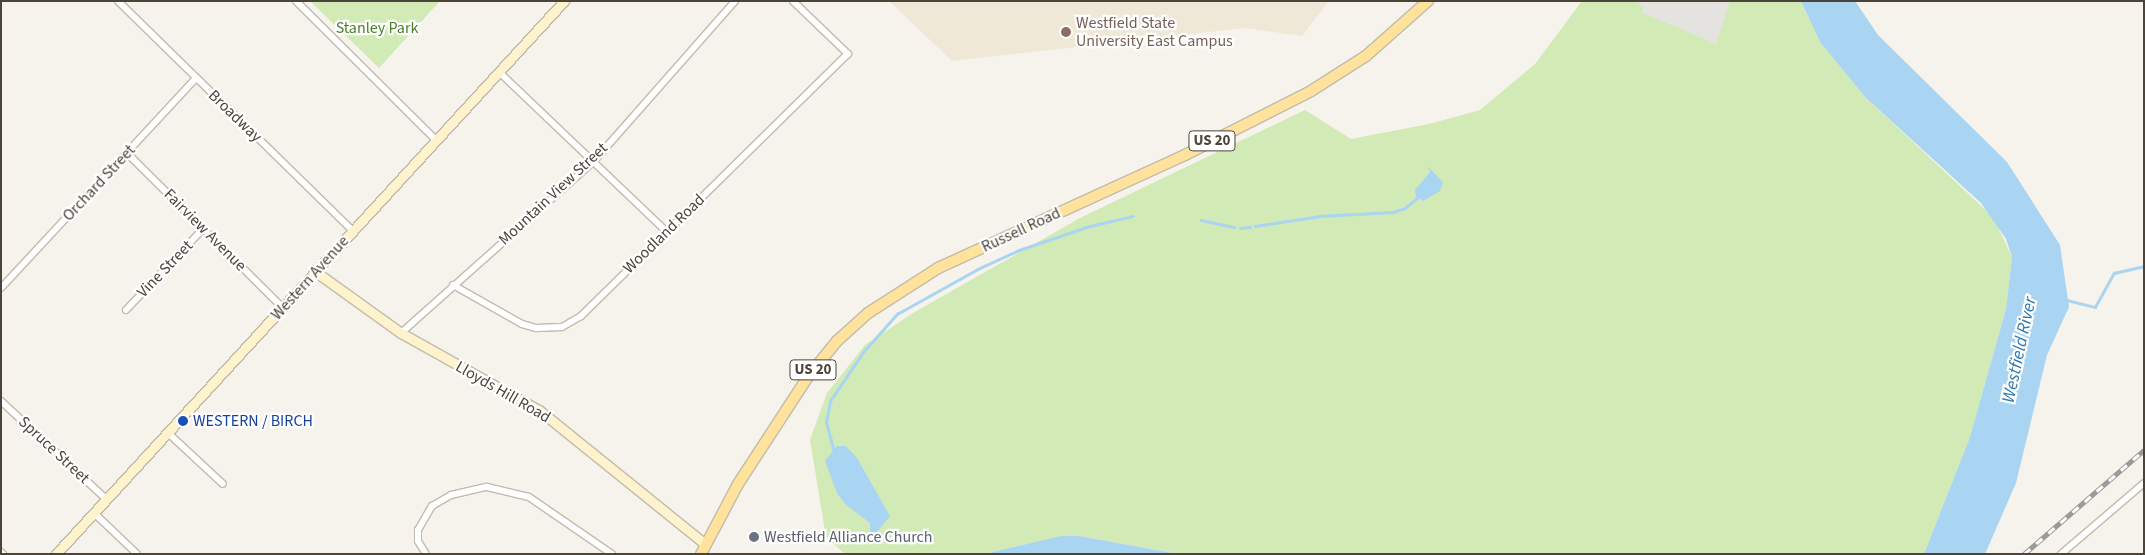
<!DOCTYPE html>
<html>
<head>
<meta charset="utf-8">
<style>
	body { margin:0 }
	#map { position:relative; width:2145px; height:555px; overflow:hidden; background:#f6f3ec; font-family:"Source Sans 3",sans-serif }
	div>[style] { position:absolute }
	.education>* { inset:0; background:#efe8d6 }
	.green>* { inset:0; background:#d2eab5 }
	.parking>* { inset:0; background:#e5e3e0 }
	.water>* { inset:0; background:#a9d4f2 }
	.stream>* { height:2.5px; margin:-1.25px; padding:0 1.25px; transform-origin:1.25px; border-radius:1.25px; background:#a9d4f2 }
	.roads { filter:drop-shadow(1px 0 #c2bbae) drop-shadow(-1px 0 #c2bbae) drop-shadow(0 1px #c2bbae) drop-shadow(0 -1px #c2bbae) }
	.street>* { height:6px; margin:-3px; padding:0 3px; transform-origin:3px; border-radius:3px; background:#fff }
	.secondary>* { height:9px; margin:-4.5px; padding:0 4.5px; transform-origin:4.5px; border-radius:4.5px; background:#fff3cd }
	.primary>* { height:10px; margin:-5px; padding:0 5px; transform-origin:5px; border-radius:5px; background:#ffe39c }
	.rail>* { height:4.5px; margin-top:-2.25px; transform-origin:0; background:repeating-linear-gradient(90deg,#fff 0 8px,#9a9a9a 0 16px); box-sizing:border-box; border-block:1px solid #9a9a9a }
	.dots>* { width:14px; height:14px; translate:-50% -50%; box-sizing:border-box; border:2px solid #fff; border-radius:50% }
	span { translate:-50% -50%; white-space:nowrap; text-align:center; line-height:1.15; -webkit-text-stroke:4.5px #fff; paint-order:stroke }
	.shield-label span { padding:1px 4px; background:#fff; border:1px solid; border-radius:4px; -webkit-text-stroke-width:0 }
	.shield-label { font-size:15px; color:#4b4439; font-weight:700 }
	.education-label { font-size:16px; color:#785e54 }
	.left { translate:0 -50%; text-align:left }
	.park-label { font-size:16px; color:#4a7f2a }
	.street-label { font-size:16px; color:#4b4439 }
	.transit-label { font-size:16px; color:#164399 }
	.worship-label { font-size:16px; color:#5b616d }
	.water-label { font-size:18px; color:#2e7ab2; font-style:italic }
	.frame { position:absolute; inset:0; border:2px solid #4b4439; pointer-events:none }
</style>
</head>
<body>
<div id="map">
	<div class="education">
		<div style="clip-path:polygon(889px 1px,1329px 1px,1302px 36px,1245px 28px,952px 61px)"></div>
	</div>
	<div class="green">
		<div style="clip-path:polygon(310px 1px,440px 1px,379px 68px)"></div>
		<div style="clip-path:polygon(1582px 1px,1801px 1px,1820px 42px,1865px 97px,1993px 217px,2012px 257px,2006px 309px,1970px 437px,1924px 554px,1178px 554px,1079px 536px,1061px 536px,984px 554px,845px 554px,826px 537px,810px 440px,827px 393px,865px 345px,913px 313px,1080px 218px,1305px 110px,1351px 139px,1429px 124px,1480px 110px,1535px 64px)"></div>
	</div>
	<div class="parking">
		<div style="clip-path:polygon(1634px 1px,1730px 1px,1716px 44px,1641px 12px,1644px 7px)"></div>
	</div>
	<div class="water">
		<div style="clip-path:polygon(1801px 1px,1855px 1px,1878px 35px,2007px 162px,2060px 245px,2069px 307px,2047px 355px,2016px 483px,1985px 554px,1924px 554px,1970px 437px,2006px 309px,2012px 257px,2006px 239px,1981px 203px,1865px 97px,1820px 42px)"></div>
		<div style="clip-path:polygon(1427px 166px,1443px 182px,1440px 191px,1423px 201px,1416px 196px,1415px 190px,1430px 172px)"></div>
		<div style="clip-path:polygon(837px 446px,846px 446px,857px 458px,890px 516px,877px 532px,870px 534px,870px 523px,846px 505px,837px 493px,825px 461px)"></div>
		<div style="clip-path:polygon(1061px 536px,1079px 536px,1178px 554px,984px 554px)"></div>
	</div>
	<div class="stream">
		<div style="left:1201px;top:220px;width:34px;rotate:12deg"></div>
		<div style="left:1255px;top:226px;width:66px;rotate:-8.7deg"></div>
		<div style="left:1320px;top:216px;width:73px;rotate:-3.1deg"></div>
		<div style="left:1393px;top:212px;width:13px;rotate:-18deg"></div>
		<div style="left:1405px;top:208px;width:16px;rotate:-40deg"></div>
		<div style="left:1240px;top:228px;width:10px;rotate:-6deg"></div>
		<div style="left:2067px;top:300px;width:29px;rotate:14deg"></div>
		<div style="left:2095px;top:307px;width:39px;rotate:-61deg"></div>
		<div style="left:2114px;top:273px;width:31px;rotate:-13deg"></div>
		<div style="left:834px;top:452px;width:31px;rotate:-105deg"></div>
		<div style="left:826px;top:422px;width:21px;rotate:-79deg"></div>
		<div style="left:830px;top:401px;width:60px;rotate:-55.8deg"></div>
		<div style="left:864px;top:351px;width:50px;rotate:-48.3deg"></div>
		<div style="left:897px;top:314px;width:93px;rotate:-29.1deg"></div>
		<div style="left:978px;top:269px;width:45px;rotate:-24.9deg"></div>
		<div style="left:1019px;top:250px;width:75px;rotate:-18.7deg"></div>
		<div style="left:1090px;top:226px;width:44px;rotate:-13.1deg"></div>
	</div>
	<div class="roads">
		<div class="street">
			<div style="left:118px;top:1px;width:329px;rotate:44.4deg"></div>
			<div style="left:296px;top:1px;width:197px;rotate:44.8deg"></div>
			<div style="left:499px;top:72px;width:231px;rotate:43.6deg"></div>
			<div style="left:127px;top:153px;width:220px;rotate:44.8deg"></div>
			<div style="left:453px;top:285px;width:79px;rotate:29.5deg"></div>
			<div style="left:522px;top:324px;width:15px;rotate:16deg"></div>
			<div style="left:536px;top:328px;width:26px;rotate:-2deg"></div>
			<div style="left:562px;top:327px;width:22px;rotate:-30deg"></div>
			<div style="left:581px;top:316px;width:374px;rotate:-44.5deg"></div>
			<div style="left:848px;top:54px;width:76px;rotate:-136.1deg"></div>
			<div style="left:1px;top:288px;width:287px;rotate:-47.1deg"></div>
			<div style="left:126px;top:310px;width:112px;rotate:-46.5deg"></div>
			<div style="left:401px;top:333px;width:259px;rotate:-41.7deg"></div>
			<div style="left:594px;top:161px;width:213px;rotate:-48.6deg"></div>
			<div style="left:1px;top:401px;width:144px;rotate:43deg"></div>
			<div style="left:167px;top:432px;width:76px;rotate:42.9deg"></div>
			<div style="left:94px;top:513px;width:59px;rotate:43.6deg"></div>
			<div style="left:1px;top:552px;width:3px;rotate:45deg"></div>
			<div style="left:426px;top:554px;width:15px;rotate:-122deg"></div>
			<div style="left:418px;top:541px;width:11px;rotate:-90deg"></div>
			<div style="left:418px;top:530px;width:28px;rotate:-60deg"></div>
			<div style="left:432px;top:506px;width:22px;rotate:-30deg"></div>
			<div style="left:451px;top:495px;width:37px;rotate:-13deg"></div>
			<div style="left:487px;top:487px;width:43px;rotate:13.4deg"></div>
			<div style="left:529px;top:497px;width:101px;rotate:34.5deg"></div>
			<div style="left:2061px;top:554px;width:109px;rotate:-40.5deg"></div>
		</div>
		<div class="secondary">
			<div style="left:316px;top:272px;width:105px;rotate:35.7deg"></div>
			<div style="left:401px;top:333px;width:158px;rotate:29.2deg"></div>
			<div style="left:539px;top:410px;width:213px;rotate:38.9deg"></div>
			<div style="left:56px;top:554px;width:751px;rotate:-47.43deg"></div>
		</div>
		<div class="primary">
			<div style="left:701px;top:554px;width:79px;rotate:-62.1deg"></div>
			<div style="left:738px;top:484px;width:126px;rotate:-56.9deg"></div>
			<div style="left:807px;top:378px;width:48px;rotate:-51deg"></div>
			<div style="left:837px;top:341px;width:42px;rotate:-42.1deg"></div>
			<div style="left:868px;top:313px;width:83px;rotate:-32.7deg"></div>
			<div style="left:938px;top:268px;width:272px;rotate:-24.6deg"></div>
			<div style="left:1185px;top:155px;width:141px;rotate:-26.9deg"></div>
			<div style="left:1311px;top:91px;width:65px;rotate:-32.5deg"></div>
			<div style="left:1366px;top:56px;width:83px;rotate:-41.6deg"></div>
		</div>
	</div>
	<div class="rail">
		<div style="left:2024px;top:554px;width:159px;rotate:-40.9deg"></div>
	</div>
	<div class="dots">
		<div style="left:1066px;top:32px;background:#8d6e63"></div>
		<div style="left:183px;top:421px;background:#1a4fb4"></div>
		<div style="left:754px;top:537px;background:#6b7280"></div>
	</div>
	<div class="shield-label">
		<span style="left:1212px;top:141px">US 20</span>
		<span style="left:813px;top:370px">US 20</span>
	</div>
	<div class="education-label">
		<span class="left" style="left:1076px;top:32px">Westfield State<br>University East Campus</span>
	</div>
	<div class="park-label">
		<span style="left:377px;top:28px">Stanley Park</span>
	</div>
	<div class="street-label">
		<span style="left:235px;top:116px;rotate:44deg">Broadway</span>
		<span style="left:99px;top:183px;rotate:-47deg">Orchard Street</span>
		<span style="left:553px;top:194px;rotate:-43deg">Mountain View Street</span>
		<span style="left:205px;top:230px;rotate:45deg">Fairview Avenue</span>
		<span style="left:1021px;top:230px;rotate:-25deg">Russell Road</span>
		<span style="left:664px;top:234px;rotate:-44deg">Woodland Road</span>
		<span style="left:165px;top:269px;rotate:-46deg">Vine Street</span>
		<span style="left:310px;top:278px;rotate:-48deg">Western Avenue</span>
		<span style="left:503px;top:392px;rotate:30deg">Lloyds Hill Road</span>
		<span style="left:54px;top:450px;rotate:43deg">Spruce Street</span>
	</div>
	<div class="transit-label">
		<span class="left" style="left:193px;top:421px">WESTERN / BIRCH</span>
	</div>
	<div class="worship-label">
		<span class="left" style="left:764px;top:537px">Westfield Alliance Church</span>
	</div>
	<div class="water-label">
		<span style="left:2020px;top:350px;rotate:-78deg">Westfield River</span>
	</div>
	<div class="frame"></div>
</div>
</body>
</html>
